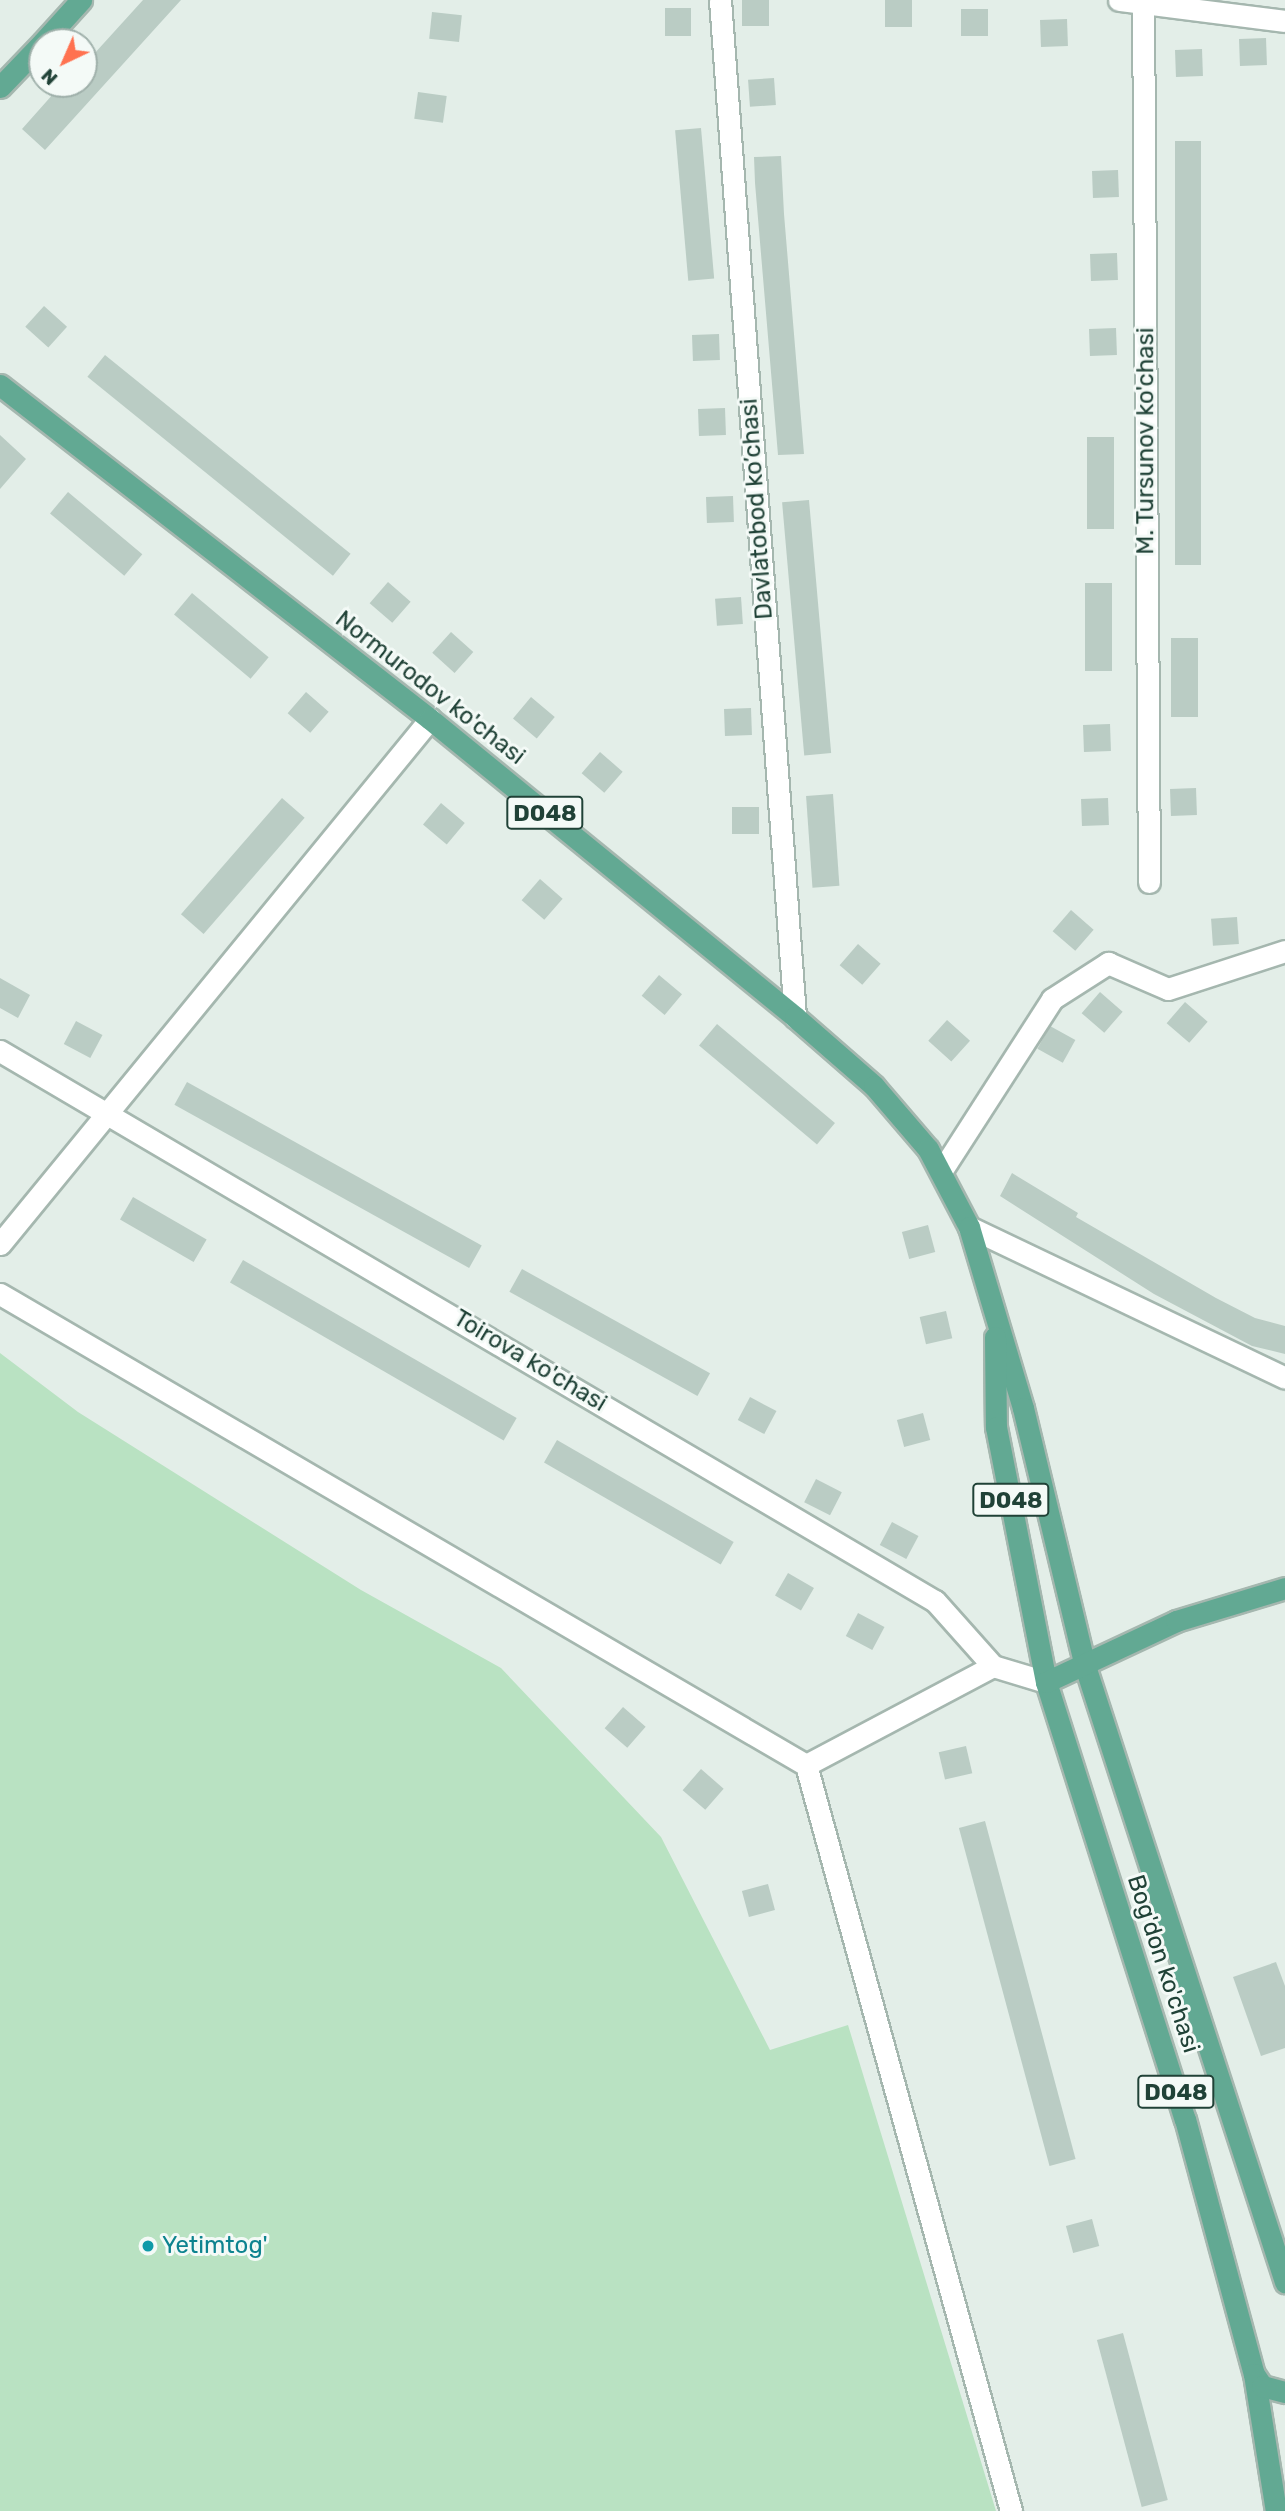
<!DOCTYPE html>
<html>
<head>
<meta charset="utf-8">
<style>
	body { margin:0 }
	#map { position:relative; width:1285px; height:2511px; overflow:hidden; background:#e3eee8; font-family:Rubik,sans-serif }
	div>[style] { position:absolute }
	.green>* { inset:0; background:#b9e2c2 }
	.building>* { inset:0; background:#baccc4; transform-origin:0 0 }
	.roads { filter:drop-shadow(2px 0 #a5b7af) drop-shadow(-2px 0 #a5b7af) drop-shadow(0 2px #a5b7af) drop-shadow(0 -2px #a5b7af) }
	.minor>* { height:21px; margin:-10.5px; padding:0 10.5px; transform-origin:10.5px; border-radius:10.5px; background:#fff }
	.major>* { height:21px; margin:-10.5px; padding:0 10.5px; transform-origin:10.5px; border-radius:10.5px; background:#62a993 }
	.dots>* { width:19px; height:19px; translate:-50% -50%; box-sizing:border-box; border:4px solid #f4faf7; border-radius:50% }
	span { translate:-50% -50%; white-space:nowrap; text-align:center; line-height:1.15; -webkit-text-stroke:6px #f4faf7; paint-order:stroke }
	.shield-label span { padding:2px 5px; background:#f4faf7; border:2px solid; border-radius:5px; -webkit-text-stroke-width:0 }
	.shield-label { font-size:23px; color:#204237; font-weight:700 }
	.street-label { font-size:24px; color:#204237 }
	.culture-label { font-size:24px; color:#0d838f }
	.left { translate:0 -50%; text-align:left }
	.north { position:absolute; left:28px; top:28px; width:70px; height:70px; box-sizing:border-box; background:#f4faf7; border:2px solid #9fb0aa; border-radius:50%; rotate:224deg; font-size:19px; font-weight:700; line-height:28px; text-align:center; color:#204237 }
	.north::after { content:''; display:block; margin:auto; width:24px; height:32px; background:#ff7250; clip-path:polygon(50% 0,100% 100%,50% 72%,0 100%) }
</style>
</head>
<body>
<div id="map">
	<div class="green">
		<div style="clip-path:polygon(0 1353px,78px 1412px,361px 1590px,501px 1668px,661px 1837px,770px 2050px,848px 2025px,996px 2511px,0 2511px)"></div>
	</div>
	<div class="building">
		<div style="clip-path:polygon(143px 0,181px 0,45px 150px,22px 129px,62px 84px,84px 84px,84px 65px)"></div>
		<div style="left:742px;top:0;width:27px;height:26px"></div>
		<div style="left:885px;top:0;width:27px;height:27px"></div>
		<div style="left:665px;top:8px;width:26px;height:28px"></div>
		<div style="left:961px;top:9px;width:27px;height:27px"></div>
		<div style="left:432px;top:12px;width:30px;height:27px;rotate:6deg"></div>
		<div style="left:1067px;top:19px;width:27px;height:27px;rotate:88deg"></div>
		<div style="left:1266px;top:38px;width:27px;height:27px;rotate:88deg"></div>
		<div style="left:1202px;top:49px;width:27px;height:27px;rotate:88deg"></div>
		<div style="left:774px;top:78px;width:27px;height:26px;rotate:86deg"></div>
		<div style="left:418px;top:92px;width:29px;height:27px;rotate:8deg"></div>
		<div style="left:701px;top:128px;width:151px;height:26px;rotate:85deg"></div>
		<div style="left:1201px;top:141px;width:424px;height:26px;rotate:90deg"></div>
		<div style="clip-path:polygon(781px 156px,784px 214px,804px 454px,778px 455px,755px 183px,754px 157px)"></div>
		<div style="left:1118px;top:170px;width:27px;height:26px;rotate:88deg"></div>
		<div style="left:1117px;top:253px;width:27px;height:27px;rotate:88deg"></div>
		<div style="left:44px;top:306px;width:31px;height:28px;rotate:42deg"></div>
		<div style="left:1116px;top:328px;width:27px;height:27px;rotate:88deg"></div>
		<div style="left:719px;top:334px;width:26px;height:27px;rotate:88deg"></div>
		<div style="left:105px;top:355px;width:316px;height:28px;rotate:39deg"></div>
		<div style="left:725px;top:408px;width:27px;height:27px;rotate:88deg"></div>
		<div style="clip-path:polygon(0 435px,26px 459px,0 489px)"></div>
		<div style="left:1114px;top:437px;width:92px;height:27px;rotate:90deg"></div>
		<div style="left:68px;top:492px;width:97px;height:28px;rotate:40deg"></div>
		<div style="left:733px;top:496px;width:26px;height:27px;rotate:88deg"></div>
		<div style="left:809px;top:500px;width:254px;height:27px;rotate:85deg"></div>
		<div style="left:388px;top:582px;width:30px;height:28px;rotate:41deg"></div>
		<div style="left:1112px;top:583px;width:88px;height:27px;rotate:90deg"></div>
		<div style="left:192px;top:593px;width:100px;height:28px;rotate:40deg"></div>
		<div style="left:741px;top:597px;width:27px;height:26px;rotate:86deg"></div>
		<div style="left:451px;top:632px;width:30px;height:28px;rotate:42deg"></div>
		<div style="left:1198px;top:638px;width:79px;height:27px;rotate:90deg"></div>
		<div style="left:306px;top:692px;width:30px;height:28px;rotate:41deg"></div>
		<div style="left:531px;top:697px;width:31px;height:28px;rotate:40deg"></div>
		<div style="left:751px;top:708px;width:27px;height:27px;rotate:88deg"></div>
		<div style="left:1110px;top:724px;width:27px;height:27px;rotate:88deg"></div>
		<div style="left:600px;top:752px;width:30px;height:28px;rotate:41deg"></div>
		<div style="left:1196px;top:788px;width:27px;height:26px;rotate:88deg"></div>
		<div style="left:833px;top:794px;width:92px;height:27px;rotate:86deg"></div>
		<div style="left:282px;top:798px;width:30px;height:154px;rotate:41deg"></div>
		<div style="left:1108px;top:798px;width:27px;height:27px;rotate:88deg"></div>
		<div style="left:441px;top:803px;width:31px;height:28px;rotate:40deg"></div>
		<div style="left:732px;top:807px;width:27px;height:27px"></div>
		<div style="left:540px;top:879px;width:30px;height:28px;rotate:41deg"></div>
		<div style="left:1071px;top:910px;width:30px;height:28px;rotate:41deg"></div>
		<div style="left:1237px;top:917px;width:27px;height:26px;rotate:86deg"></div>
		<div style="left:858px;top:944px;width:30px;height:28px;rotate:41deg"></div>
		<div style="left:659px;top:975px;width:30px;height:27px;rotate:40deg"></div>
		<div style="clip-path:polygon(0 978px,30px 995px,18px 1018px,0 1008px)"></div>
		<div style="left:1100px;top:992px;width:30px;height:28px;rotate:41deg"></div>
		<div style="left:1185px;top:1002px;width:30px;height:28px;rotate:41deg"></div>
		<div style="left:947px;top:1020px;width:31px;height:28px;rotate:42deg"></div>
		<div style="left:76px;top:1021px;width:30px;height:26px;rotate:28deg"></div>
		<div style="left:717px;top:1024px;width:154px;height:28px;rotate:40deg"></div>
		<div style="left:1050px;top:1026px;width:29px;height:26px;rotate:29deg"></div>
		<div style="left:187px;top:1082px;width:337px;height:26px;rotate:29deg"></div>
		<div style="clip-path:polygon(1012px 1173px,1078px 1213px,1076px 1217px,1216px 1298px,1255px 1318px,1285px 1326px,1285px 1354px,1252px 1346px,1154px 1294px,1000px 1196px)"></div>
		<div style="left:133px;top:1197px;width:85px;height:26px;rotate:30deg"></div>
		<div style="left:928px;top:1225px;width:28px;height:27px;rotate:75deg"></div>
		<div style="left:243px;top:1260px;width:316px;height:26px;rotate:30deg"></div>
		<div style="left:522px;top:1269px;width:215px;height:26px;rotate:29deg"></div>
		<div style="left:946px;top:1311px;width:28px;height:27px;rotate:77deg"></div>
		<div style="left:750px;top:1397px;width:30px;height:26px;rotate:28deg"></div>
		<div style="left:923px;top:1413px;width:28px;height:27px;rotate:75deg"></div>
		<div style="left:557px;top:1440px;width:204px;height:26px;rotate:30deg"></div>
		<div style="left:816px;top:1479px;width:29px;height:26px;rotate:27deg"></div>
		<div style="left:892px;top:1522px;width:30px;height:26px;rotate:28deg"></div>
		<div style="left:788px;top:1573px;width:30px;height:26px;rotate:30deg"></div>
		<div style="left:858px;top:1613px;width:30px;height:26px;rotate:28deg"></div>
		<div style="left:623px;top:1707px;width:30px;height:28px;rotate:41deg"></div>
		<div style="left:966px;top:1746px;width:28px;height:28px;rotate:77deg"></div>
		<div style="left:701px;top:1769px;width:30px;height:28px;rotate:41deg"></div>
		<div style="left:985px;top:1821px;width:350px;height:27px;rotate:75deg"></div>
		<div style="left:768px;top:1884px;width:27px;height:27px;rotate:75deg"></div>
		<div style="clip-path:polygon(1276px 1962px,1285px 1986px,1285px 2048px,1261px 2056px,1233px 1977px)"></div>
		<div style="left:1092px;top:2219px;width:28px;height:27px;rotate:75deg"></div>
		<div style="left:1123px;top:2333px;width:173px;height:27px;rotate:75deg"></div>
	</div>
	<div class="roads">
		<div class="minor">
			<div style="left:720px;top:0;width:1020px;rotate:85.78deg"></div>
			<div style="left:1119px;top:0;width:167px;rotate:7.2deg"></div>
			<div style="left:1143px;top:0;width:882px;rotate:89.61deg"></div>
			<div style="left:0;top:1051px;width:1085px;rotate:30.47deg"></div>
			<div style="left:935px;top:1601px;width:87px;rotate:48.3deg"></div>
			<div style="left:993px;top:1666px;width:55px;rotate:16.8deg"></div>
			<div style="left:942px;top:1170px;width:203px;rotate:-57.2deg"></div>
			<div style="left:1052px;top:999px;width:67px;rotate:-32.7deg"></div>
			<div style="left:1108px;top:963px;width:65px;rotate:23.4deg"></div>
			<div style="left:1168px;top:989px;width:123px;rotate:-18deg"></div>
			<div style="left:969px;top:1227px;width:350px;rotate:25.5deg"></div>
			<div style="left:0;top:1244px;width:679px;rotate:-50.68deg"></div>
			<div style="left:0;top:1294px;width:934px;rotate:30.3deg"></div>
			<div style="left:993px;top:1666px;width:212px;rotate:152.1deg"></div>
			<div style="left:806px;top:1765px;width:774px;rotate:74.63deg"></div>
		</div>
		<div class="major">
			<div style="left:43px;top:42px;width:57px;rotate:-47.9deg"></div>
			<div style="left:0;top:87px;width:61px;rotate:-46.3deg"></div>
			<div style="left:0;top:385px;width:544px;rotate:37.84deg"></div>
			<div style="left:430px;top:719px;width:471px;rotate:39.2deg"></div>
			<div style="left:795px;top:1017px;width:105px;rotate:41.1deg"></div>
			<div style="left:874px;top:1086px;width:83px;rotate:49.4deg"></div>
			<div style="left:928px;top:1149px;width:88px;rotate:62.3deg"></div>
			<div style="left:969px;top:1227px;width:189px;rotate:73.4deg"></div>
			<div style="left:1023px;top:1408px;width:265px;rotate:76.5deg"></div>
			<div style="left:1085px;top:1666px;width:648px;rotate:72.01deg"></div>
			<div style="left:995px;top:1337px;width:90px;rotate:89.4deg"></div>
			<div style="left:996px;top:1427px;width:260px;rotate:78.9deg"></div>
			<div style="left:1046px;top:1682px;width:459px;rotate:72.4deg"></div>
			<div style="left:1185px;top:2119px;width:264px;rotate:74.9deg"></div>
			<div style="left:1254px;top:2374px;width:139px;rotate:80.9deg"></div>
			<div style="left:1046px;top:1682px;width:144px;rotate:-25.1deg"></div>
			<div style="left:1176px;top:1621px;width:114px;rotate:-16.8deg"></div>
			<div style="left:1254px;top:2374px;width:14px;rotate:56deg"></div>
			<div style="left:1262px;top:2386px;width:24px;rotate:15deg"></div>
		</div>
	</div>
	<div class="dots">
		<div style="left:148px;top:2246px;background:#0f9aa8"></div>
	</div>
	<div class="shield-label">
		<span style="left:545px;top:813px">D048</span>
		<span style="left:1011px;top:1500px">D048</span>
		<span style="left:1176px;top:2092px">D048</span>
	</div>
	<div class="street-label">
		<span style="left:1146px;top:441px;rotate:-90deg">M. Tursunov ko'chasi</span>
		<span style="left:757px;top:509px;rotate:-94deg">Davlatobod ko’chasi</span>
		<span style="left:430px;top:688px;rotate:38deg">Normurodov ko'chasi</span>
		<span style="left:530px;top:1361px;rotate:31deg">Toirova ko'chasi</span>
		<span style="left:1163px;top:1964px;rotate:72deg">Bog'don ko'chasi</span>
	</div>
	<div class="culture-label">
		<span class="left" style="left:162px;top:2246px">Yetimtog'</span>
	</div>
	<div class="north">N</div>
</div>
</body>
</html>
